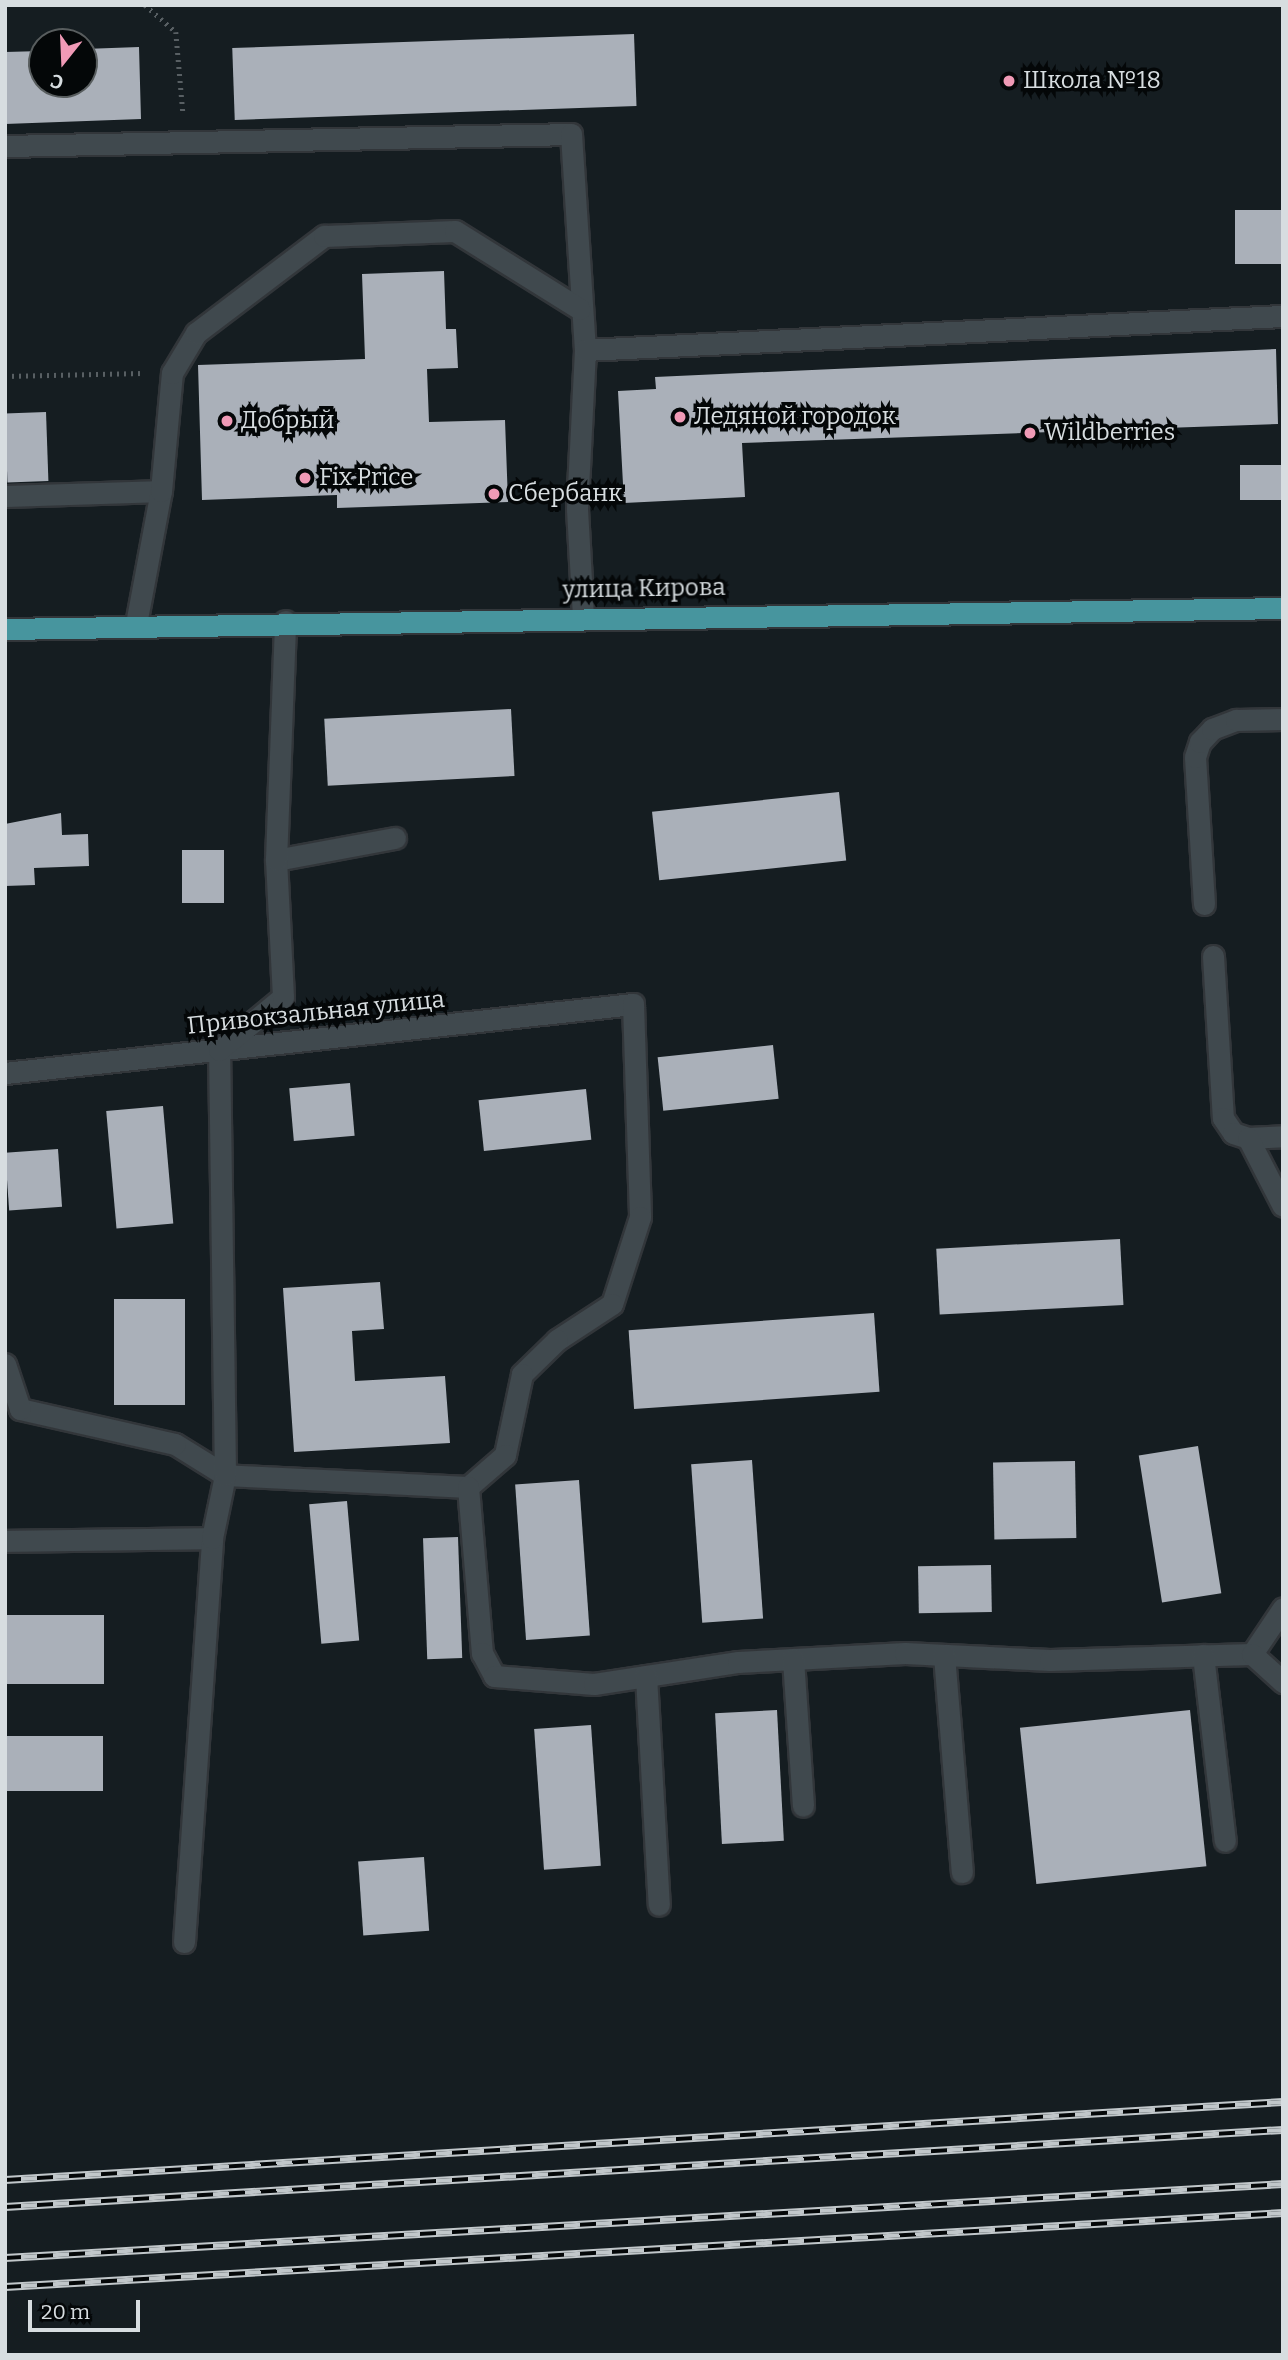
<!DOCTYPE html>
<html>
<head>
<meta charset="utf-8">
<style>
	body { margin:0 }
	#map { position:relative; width:1288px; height:2360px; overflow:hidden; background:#151d21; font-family:Bitter,serif }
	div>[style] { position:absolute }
	.building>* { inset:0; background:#aab0b9; transform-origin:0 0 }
	.path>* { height:4.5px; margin-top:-2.25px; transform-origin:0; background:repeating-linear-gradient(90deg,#585f63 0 2px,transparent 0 7px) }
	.roads { filter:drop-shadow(2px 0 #32363a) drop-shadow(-2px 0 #32363a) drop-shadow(0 2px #32363a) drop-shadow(0 -2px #32363a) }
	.minor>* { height:21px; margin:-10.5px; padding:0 10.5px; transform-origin:10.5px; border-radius:10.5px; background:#40494e }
	.major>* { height:21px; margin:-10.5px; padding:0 10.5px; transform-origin:10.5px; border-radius:10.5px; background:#47959e }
	.rail>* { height:8px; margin-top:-4px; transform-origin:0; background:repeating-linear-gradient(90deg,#040708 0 16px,#c1c7ca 0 32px); box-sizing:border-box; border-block:2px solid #c1c7ca }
	.dots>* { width:19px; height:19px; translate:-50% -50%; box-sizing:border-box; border:4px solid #040708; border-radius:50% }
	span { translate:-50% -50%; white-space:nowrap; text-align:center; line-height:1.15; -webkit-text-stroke:7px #040708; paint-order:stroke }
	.poi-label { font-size:24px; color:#d7dde0 }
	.left { translate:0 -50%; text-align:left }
	.street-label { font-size:24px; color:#d7dde0 }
	.frame { position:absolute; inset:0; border:7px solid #d7dde0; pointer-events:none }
	.north { position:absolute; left:28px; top:28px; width:70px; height:70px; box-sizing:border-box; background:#040708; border:2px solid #585d5e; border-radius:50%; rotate:198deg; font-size:19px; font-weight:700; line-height:28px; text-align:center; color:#d7dde0 }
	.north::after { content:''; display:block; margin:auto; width:24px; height:32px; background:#f09ab6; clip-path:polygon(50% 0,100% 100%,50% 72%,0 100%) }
	.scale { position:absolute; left:28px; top:2300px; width:112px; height:32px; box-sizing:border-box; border:4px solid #d7dde0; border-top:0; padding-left:9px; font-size:21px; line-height:24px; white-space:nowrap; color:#d7dde0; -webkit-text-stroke:5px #040708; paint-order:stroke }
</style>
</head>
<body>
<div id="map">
	<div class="building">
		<div style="left:634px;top:34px;width:72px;height:402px;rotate:88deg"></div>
		<div style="clip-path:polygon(139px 47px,141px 119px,5px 124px,5px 52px,42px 51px,42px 84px,84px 84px,84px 49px)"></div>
		<div style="left:1283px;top:210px;width:54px;height:48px;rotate:90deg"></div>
		<div style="clip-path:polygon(444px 271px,446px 329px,456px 329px,458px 368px,427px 369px,429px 422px,505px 420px,508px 502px,337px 508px,337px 495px,202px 500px,198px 365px,365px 359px,362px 274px)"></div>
		<div style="clip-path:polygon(1276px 349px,1278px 424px,742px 443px,745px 497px,624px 503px,618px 391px,656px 389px,655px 377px)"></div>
		<div style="left:46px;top:412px;width:69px;height:41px;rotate:88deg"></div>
		<div style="left:1283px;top:465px;width:35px;height:43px;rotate:90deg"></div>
		<div style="left:511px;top:709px;width:67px;height:187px;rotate:87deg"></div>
		<div style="left:839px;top:792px;width:69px;height:188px;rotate:84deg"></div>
		<div style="clip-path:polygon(61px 813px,62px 835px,88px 834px,89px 866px,34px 868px,35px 885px,5px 886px,5px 824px)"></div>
		<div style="left:182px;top:850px;width:42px;height:53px"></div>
		<div style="left:773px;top:1045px;width:54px;height:116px;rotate:84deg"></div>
		<div style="left:350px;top:1083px;width:53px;height:61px;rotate:85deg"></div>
		<div style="left:586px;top:1089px;width:51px;height:108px;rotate:84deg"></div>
		<div style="left:163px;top:1106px;width:118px;height:57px;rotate:85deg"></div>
		<div style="left:58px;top:1149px;width:58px;height:53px;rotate:86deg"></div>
		<div style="left:1120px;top:1239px;width:66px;height:184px;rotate:87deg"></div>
		<div style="clip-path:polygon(380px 1282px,384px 1329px,352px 1331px,355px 1381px,445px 1376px,450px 1443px,294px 1452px,283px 1288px)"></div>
		<div style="left:114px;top:1299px;width:71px;height:106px"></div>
		<div style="left:874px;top:1313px;width:79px;height:246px;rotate:86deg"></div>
		<div style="left:1198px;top:1446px;width:149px;height:60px;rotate:81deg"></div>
		<div style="left:752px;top:1460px;width:159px;height:61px;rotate:86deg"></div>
		<div style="left:1075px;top:1461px;width:77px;height:82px;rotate:89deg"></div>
		<div style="left:579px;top:1480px;width:156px;height:64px;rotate:86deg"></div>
		<div style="left:347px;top:1501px;width:140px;height:38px;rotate:85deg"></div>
		<div style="left:458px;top:1537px;width:121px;height:35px;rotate:88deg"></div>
		<div style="left:991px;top:1565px;width:47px;height:73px;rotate:89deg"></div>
		<div style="left:5px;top:1615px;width:99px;height:69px"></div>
		<div style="left:777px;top:1710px;width:131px;height:62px;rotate:87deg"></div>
		<div style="left:1190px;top:1710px;width:157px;height:171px;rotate:84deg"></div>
		<div style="left:591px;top:1725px;width:141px;height:57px;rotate:86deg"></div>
		<div style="left:103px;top:1736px;width:55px;height:98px;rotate:90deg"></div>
		<div style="left:424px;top:1857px;width:74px;height:66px;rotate:86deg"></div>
	</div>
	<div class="path">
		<div style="left:145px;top:5px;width:41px;rotate:41.1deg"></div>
		<div style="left:176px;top:32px;width:80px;rotate:85deg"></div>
		<div style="left:5px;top:376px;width:138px;rotate:-1.2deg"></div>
	</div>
	<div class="roads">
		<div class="minor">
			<div style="left:5px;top:146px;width:566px;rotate:-1.21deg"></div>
			<div style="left:571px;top:134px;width:216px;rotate:86.3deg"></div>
			<div style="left:585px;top:350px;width:159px;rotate:92.9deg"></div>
			<div style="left:577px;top:509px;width:107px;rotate:86.8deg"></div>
			<div style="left:585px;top:350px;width:699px;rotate:-2.79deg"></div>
			<div style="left:5px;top:496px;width:156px;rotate:-1.8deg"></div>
			<div style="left:136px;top:624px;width:135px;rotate:-79.4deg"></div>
			<div style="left:161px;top:491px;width:119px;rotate:-84.7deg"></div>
			<div style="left:172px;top:373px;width:47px;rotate:-59deg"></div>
			<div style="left:196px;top:333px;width:161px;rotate:-37.2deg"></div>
			<div style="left:324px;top:236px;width:131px;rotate:-2.2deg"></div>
			<div style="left:455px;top:231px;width:147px;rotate:32deg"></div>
			<div style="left:276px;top:860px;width:121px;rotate:-10.5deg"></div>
			<div style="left:1204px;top:904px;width:147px;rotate:-93.5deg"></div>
			<div style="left:1195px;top:757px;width:16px;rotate:-72deg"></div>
			<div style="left:1200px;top:742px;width:18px;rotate:-47deg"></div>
			<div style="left:1212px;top:729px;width:26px;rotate:-21deg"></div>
			<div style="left:1236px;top:720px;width:47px;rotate:-1.2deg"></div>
			<div style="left:1213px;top:956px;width:162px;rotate:86.5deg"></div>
			<div style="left:1223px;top:1118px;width:18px;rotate:56deg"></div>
			<div style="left:1233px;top:1133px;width:16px;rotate:18deg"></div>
			<div style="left:1248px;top:1138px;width:35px;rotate:-3deg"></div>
			<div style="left:5px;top:1073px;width:632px;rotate:-6.27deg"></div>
			<div style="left:633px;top:1004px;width:213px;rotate:88.1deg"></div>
			<div style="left:640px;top:1217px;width:91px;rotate:107.8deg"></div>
			<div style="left:612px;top:1304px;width:66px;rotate:146.8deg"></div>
			<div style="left:557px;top:1340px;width:49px;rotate:135.8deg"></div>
			<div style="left:522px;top:1374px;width:83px;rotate:101.9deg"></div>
			<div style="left:505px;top:1455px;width:49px;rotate:139.1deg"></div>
			<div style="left:468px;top:1487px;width:243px;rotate:-177.2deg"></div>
			<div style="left:225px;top:1475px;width:59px;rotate:-148.2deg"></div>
			<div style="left:175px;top:1444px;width:159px;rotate:-167.3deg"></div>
			<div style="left:20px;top:1409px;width:47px;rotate:-108.4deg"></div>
			<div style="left:1248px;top:1138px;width:76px;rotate:62.8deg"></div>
			<div style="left:468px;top:1487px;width:167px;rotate:85.2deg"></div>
			<div style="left:482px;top:1653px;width:26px;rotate:62deg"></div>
			<div style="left:494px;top:1676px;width:100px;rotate:4.6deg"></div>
			<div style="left:594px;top:1684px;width:146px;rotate:-8.7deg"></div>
			<div style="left:738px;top:1662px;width:167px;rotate:-3.1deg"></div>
			<div style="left:905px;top:1653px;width:145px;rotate:2.8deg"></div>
			<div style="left:1050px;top:1660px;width:202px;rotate:-1.7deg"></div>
			<div style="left:1252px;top:1654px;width:55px;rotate:-56deg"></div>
			<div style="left:5px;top:1541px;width:207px;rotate:-0.8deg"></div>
			<div style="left:1252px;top:1654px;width:42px;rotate:42.1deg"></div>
			<div style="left:944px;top:1655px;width:218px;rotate:85.3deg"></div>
			<div style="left:1203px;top:1655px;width:187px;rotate:83.3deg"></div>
			<div style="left:793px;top:1659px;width:147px;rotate:86.1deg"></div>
			<div style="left:646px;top:1676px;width:229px;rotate:86.8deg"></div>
			<div style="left:184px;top:1942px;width:405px;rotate:-86deg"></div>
			<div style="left:212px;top:1538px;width:64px;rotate:-78.3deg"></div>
			<div style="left:225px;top:1475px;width:425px;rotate:-90.8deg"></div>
			<div style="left:219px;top:1050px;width:83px;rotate:-39.6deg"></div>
			<div style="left:283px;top:997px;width:137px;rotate:-92.9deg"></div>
			<div style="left:276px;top:860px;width:239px;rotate:-87.8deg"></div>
		</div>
		<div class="major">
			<div style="left:5px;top:629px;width:1278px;rotate:-0.94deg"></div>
		</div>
	</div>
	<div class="rail">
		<div style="left:5px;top:2180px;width:1280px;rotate:-3.49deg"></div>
		<div style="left:5px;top:2207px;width:1280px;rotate:-3.45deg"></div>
		<div style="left:5px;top:2258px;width:1280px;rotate:-3.31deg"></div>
		<div style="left:5px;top:2287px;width:1280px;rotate:-3.31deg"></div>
	</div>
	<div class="dots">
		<div style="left:1009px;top:81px;background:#f09ab6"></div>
		<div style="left:680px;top:417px;background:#f09ab6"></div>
		<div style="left:227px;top:421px;background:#f09ab6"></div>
		<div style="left:1030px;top:433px;background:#f09ab6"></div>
		<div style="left:305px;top:478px;background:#f09ab6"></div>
		<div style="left:494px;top:494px;background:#f09ab6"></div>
	</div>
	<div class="poi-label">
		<span class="left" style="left:1023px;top:81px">Школа №18</span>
		<span class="left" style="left:694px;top:417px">Ледяной городок</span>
		<span class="left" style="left:241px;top:421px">Добрый</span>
		<span class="left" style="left:1044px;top:433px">Wildberries</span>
		<span class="left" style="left:319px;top:478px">Fix Price</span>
		<span class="left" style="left:508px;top:494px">Сбербанк</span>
	</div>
	<div class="street-label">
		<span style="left:644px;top:589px;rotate:-1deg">улица Кирова</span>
		<span style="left:316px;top:1013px;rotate:-6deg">Привокзальная улица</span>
	</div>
	<div class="frame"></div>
	<div class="north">С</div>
	<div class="scale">20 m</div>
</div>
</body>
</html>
